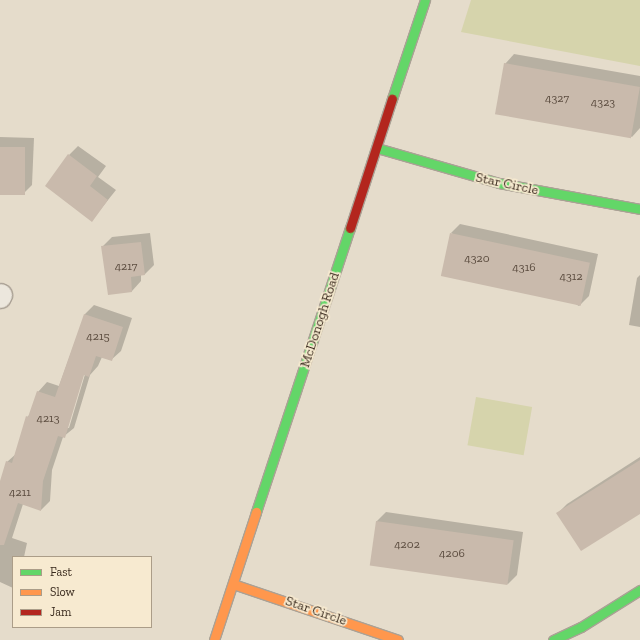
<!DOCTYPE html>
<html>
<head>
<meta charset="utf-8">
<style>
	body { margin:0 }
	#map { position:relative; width:640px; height:640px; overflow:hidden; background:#e5dccb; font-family:"Zilla Slab",serif }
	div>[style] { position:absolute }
	.green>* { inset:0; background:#d6d4ac; transform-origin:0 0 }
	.shadow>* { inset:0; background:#0003 }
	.building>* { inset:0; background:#c9baac; transform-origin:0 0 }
	.roads { filter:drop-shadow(1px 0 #aaa195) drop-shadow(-1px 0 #aaa195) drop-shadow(0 1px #aaa195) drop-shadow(0 -1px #aaa195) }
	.street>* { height:22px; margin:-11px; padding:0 11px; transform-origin:11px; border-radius:11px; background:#ece7dd }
	.fast>* { height:9px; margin:-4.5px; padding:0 4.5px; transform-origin:4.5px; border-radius:4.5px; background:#63d668 }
	.slow>* { height:9px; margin:-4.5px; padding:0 4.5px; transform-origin:4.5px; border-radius:4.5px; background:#ff974d }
	.jam>* { height:9px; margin:-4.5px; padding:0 4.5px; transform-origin:4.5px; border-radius:4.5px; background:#b3261e }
	span { translate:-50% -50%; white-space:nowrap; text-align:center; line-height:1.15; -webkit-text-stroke:3.5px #f7ead0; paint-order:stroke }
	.number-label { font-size:12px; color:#5c4d40 }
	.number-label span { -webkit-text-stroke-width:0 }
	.street-label { font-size:14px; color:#38291c }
	.legend { position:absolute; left:12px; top:556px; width:140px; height:72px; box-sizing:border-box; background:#f7ead0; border:1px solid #ab9d88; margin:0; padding:5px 7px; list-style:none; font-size:12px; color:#38291c }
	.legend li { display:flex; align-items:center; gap:8px; height:20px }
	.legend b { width:20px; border:1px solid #ab9d88 }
</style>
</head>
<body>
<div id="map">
	<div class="green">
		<div style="clip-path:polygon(471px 0,640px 0,640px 66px,461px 32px)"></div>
		<div style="left:476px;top:397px;width:57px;height:49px;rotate:10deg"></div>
	</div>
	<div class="shadow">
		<div style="clip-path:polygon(514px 54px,640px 76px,640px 128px,632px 137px,505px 64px)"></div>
		<div style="clip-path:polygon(0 137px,34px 138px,32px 185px,23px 194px,0 194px)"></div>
		<div style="clip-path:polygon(78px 146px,106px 166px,98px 177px,116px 190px,92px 220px,69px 155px)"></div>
		<div style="clip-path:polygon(460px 224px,598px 254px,589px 296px,579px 306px,451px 233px)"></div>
		<div style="clip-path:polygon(150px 233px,154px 265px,145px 274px,141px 275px,141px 281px,132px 291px,109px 294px,102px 247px,112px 237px)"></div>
		<div style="clip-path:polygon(640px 275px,640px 327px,629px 325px,637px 278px)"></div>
		<div style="clip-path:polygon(evenodd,94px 305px,132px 318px,121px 351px,111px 360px,102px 357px,98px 366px,90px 375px,74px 428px,63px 437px,52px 470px,50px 501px,41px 510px,23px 504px,12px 538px,27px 543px,24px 557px,13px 557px,13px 588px,0 582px,0 485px,7px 462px,17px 453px,27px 417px,31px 414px,38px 392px,47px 382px,59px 386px,85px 314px,94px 305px,84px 370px,86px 371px,69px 428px,67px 428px,84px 370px)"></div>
		<div style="clip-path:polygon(640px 457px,640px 512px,558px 513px,567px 504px)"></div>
		<div style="clip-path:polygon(386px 512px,523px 532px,517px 575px,508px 584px,376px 522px)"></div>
	</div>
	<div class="building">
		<div style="left:504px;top:63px;width:138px;height:52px;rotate:10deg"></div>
		<div style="left:0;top:147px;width:25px;height:48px"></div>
		<div style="clip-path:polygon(68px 154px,97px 176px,90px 186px,108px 200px,92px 222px,45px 186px)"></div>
		<div style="left:450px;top:233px;width:143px;height:44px;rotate:12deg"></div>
		<div style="clip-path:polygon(141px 242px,145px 275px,131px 277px,132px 292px,108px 295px,101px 246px)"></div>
		<div style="clip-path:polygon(84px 314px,123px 327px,112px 361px,96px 356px,89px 377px,84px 375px,65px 438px,58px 436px,43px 481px,41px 511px,18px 503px,4px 545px,0 545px,0 481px,6px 461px,12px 463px,26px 416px,28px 417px,37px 391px,55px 397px)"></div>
		<div style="clip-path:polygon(640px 460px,640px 514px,581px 551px,556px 513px)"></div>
		<div style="left:376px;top:521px;width:139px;height:45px;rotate:8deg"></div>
	</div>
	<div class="roads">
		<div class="street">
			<div style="left:0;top:297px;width:2px;rotate:-63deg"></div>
		</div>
		<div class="fast">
			<div style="left:392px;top:99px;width:104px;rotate:-71.6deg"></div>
			<div style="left:377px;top:148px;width:127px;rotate:16deg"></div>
			<div style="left:499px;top:183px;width:143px;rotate:10.4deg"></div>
			<div style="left:256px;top:512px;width:299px;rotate:-71.7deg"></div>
			<div style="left:553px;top:640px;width:31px;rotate:-25deg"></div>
			<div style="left:581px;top:627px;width:70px;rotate:-32.1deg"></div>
		</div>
		<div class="slow">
			<div style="left:233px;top:584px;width:174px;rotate:18.7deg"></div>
			<div style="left:214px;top:640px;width:135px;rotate:-71.8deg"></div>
		</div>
		<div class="jam">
			<div style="left:350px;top:228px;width:136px;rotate:-72deg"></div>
		</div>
	</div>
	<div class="number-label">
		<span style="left:557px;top:99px">4327</span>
		<span style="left:603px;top:103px">4323</span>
		<span style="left:477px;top:259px">4320</span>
		<span style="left:126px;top:267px">4217</span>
		<span style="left:524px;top:268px">4316</span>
		<span style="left:571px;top:277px">4312</span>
		<span style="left:98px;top:337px">4215</span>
		<span style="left:48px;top:419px">4213</span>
		<span style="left:20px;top:493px">4211</span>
		<span style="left:407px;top:545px">4202</span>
		<span style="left:452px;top:554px">4206</span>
	</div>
	<div class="street-label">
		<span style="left:507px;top:184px;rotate:12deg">Star Circle</span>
		<span style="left:320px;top:320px;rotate:-72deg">McDonogh Road</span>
		<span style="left:316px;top:611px;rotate:19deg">Star Circle</span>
	</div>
	<ul class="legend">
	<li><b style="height:5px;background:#63d668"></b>Fast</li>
	<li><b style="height:5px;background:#ff974d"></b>Slow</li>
	<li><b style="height:5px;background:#b3261e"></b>Jam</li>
	</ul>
</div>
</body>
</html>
